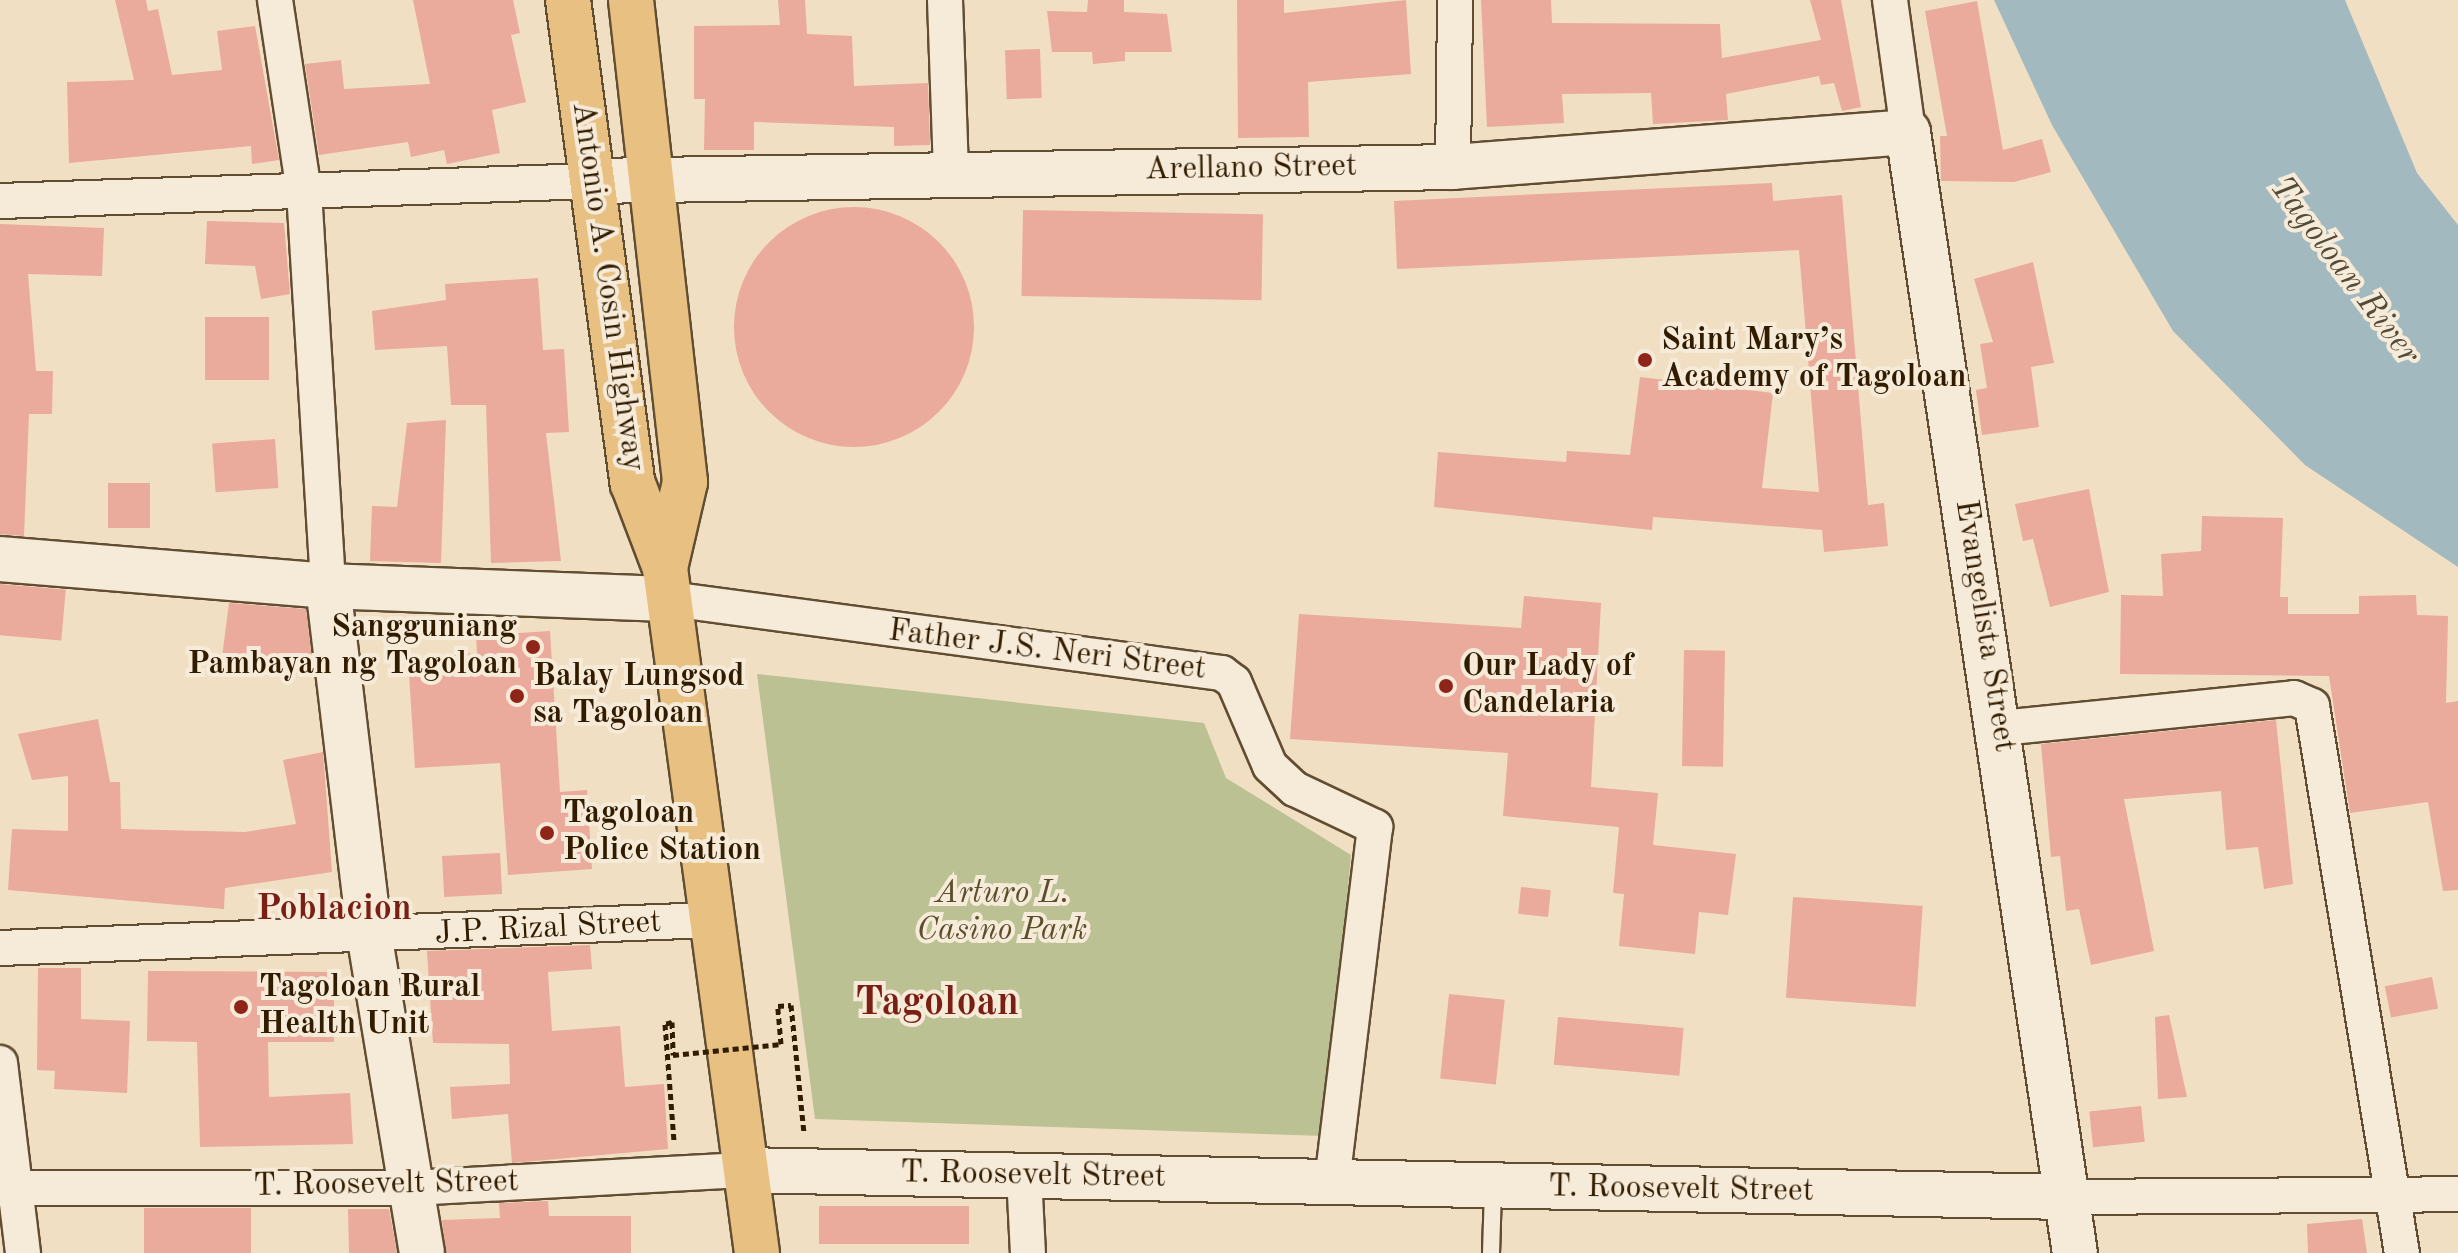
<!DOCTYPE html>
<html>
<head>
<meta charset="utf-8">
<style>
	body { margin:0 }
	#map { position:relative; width:2458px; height:1253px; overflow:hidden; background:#f1dfc3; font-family:"Old Standard TT",serif }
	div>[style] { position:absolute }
	.green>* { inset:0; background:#bbc193 }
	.water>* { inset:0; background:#a1b9bf }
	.building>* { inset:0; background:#eaaa9c; transform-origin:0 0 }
	.round { border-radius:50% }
	.path>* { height:5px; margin-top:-2.5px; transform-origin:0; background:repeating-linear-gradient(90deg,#311c00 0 6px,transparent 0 10px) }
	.roads { filter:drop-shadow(2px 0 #614d31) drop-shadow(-2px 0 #614d31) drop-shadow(0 2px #614d31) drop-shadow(0 -2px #614d31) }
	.lane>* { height:16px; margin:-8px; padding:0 8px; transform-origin:8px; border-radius:8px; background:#f6ead8 }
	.street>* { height:34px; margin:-17px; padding:0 17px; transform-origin:17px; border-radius:17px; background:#f6ead8 }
	.secondary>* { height:44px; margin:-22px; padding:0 22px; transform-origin:22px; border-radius:22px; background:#f6ead8 }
	.highway>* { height:44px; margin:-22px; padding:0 22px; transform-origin:22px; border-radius:22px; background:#e8c082 }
	.path-bridge>* { height:5px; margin-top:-2.5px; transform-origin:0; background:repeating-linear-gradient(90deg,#311c00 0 6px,transparent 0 10px) }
	.dots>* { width:22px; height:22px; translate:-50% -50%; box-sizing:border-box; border:4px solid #f6ead8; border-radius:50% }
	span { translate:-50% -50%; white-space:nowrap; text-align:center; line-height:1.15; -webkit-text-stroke:8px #f6ead8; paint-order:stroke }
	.street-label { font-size:32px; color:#311c00 }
	.poi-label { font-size:32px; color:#311c00; font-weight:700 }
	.left { translate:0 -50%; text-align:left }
	.right { translate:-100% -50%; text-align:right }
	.park-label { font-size:32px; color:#5a4e2c; font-style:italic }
	.water-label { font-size:34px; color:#534b39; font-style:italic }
	.quarter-label { font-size:36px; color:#7a1f14; font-weight:700 }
	.district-label { font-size:40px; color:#7a1f14; font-weight:700 }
</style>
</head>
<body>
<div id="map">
	<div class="green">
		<div style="clip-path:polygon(757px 674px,1204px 723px,1226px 778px,1351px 855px,1325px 1136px,815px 1119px)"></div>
	</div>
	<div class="water">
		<div style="clip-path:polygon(1994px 0,2345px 0,2417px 173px,2458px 225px,2458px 567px,2305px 465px,2173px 331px,2052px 125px)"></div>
	</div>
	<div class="building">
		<div style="clip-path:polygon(115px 0,146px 0,148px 11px,158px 9px,172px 75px,222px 70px,217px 31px,255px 26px,279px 160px,252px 164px,251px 146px,69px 163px,67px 82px,134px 80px)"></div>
		<div style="clip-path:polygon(413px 0,513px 0,520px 33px,511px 35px,526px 102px,492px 110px,500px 153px,447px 164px,444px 150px,411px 157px,408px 142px,319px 155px,305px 64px,341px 60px,344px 89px,430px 84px)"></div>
		<div style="clip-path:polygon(778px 0,805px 0,807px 34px,852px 36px,854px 86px,928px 83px,930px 145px,894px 146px,894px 127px,754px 122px,754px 150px,704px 150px,705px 99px,694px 99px,694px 26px,780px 25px)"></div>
		<div style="clip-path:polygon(1088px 0,1124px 0,1124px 12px,1167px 14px,1172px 52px,1125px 52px,1125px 61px,1093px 64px,1092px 52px,1052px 52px,1047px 11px,1087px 12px)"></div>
		<div style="clip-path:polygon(1237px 0,1284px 0,1284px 13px,1406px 0,1411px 74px,1308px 82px,1309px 137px,1238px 138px)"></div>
		<div style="clip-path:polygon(1481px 0,1551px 0,1552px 23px,1720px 24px,1722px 58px,1821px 40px,1810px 0,1841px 0,1861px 107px,1842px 111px,1834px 83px,1821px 85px,1819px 76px,1726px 94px,1728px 120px,1653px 124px,1651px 93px,1562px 94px,1564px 123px,1487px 127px)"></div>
		<div style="clip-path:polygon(1977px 1px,2003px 150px,2042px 139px,2051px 172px,2014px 182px,1941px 181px,1940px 136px,1947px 136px,1925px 11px)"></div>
		<div style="left:1040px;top:49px;width:49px;height:35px;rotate:88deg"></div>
		<div style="clip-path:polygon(1772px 183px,1773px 201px,1842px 195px,1868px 505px,1884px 503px,1888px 546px,1824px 552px,1822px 530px,1653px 517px,1652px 530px,1434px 507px,1438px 452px,1566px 462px,1567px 451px,1630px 455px,1640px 377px,1773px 393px,1762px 488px,1819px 492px,1799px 250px,1397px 269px,1394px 201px)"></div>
		<div class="round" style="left:734px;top:207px;width:240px;height:240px"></div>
		<div style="left:1023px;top:210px;width:240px;height:86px;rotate:1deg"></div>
		<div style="clip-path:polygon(207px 221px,284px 223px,290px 294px,261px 299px,255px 266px,205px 264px)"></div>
		<div style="clip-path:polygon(0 224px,104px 228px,102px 276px,28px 274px,36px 371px,53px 371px,52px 414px,29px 414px,24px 536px,0 534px)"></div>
		<div style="clip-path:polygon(2033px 262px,2054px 363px,2031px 367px,2039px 427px,1982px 435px,1976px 390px,1987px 388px,1980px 344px,1993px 342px,1974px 279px)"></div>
		<div style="clip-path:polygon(538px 278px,543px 350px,564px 349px,569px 432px,546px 433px,561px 561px,491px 563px,486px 405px,451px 405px,447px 346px,375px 350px,372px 311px,446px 300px,445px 284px)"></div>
		<div style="left:205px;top:317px;width:64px;height:63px"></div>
		<div style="clip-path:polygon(446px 420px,441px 563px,370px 561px,372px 506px,397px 507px,407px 423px)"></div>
		<div style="left:275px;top:439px;width:49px;height:63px;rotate:86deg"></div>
		<div style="left:108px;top:483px;width:42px;height:45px"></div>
		<div style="clip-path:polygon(2089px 489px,2109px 592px,2050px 607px,2033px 539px,2023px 541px,2015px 504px)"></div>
		<div style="clip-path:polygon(2202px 516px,2283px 518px,2280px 597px,2288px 597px,2288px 614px,2359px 614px,2359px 596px,2416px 595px,2417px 615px,2448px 616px,2446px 703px,2458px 701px,2458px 890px,2443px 891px,2428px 802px,2350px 813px,2329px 676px,2120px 674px,2121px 595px,2163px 596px,2161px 554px,2201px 551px)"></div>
		<div style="left:0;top:584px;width:66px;height:51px;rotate:5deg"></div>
		<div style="clip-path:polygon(1524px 596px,1601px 603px,1591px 787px,1658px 793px,1653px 845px,1736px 854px,1728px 915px,1699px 912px,1695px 954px,1619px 946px,1624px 894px,1613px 893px,1619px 827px,1503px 816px,1508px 753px,1290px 739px,1299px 614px,1521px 628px)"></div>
		<div style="clip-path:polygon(229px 603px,306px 609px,314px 676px,221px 665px)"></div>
		<div style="clip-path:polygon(550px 631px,560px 792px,587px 790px,592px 869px,508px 875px,500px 763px,415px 768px,408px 658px,477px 653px,476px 636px)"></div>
		<div style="left:1684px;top:650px;width:41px;height:116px;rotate:1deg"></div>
		<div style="clip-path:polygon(98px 719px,110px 782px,120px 782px,121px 829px,245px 832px,296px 824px,283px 760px,323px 752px,332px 872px,225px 888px,224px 909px,8px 890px,12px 829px,68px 831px,68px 776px,32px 780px,18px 734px)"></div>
		<div style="clip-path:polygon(2276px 720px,2293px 884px,2264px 889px,2258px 847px,2226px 850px,2221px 791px,2124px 799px,2154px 951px,2091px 965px,2079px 909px,2066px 911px,2060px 856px,2051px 857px,2041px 744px)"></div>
		<div style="left:500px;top:853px;width:41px;height:58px;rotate:87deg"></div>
		<div style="left:1521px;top:887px;width:30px;height:27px;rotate:6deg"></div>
		<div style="left:1793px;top:897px;width:130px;height:101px;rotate:4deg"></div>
		<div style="clip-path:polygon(590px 945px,592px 969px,548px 972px,552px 1031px,620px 1026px,625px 1087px,664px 1084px,668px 1149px,512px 1163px,508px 1114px,452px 1119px,450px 1087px,510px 1084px,509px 1044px,433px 1043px,427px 951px)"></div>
		<div style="clip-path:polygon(38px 968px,81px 968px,81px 1019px,130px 1021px,127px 1093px,54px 1089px,55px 1071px,37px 1070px)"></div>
		<div style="clip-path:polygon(148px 971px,334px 972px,334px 1042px,268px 1042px,269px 1097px,350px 1093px,353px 1144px,200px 1147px,197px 1042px,147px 1041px)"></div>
		<div style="left:2432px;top:977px;width:32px;height:48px;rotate:79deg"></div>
		<div style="left:1449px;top:994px;width:56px;height:85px;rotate:6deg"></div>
		<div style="clip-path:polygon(2169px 1015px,2187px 1097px,2158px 1099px,2155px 1017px)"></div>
		<div style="left:1558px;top:1017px;width:126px;height:48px;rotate:5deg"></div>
		<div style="left:2141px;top:1106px;width:36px;height:52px;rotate:84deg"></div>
		<div style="clip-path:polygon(548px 1201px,549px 1216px,631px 1216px,631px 1253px,446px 1253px,442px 1220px,500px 1218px,499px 1203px)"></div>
		<div style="left:969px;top:1206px;width:38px;height:150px;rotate:90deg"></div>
		<div style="left:144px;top:1208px;width:107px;height:45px"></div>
		<div style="clip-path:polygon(348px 1209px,389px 1209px,397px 1253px,349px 1253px)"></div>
		<div style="clip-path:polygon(2362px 1219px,2367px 1253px,2308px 1253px,2307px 1224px)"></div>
	</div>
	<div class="path">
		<div style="left:672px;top:1022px;width:7px;rotate:164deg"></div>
		<div style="left:665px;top:1024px;width:117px;rotate:85.6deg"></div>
		<div style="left:672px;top:1022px;width:33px;rotate:88deg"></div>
		<div style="left:781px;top:1044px;width:38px;rotate:-95deg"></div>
		<div style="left:778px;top:1006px;width:13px;rotate:-4deg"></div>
		<div style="left:791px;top:1005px;width:129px;rotate:84.2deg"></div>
	</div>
	<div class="roads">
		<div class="lane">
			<div style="left:1491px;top:1253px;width:65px;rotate:-88.2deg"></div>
		</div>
		<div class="street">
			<div style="left:275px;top:0;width:193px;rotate:81.4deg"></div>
			<div style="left:304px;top:191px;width:396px;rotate:86.5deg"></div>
			<div style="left:945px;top:0;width:173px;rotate:88deg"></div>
			<div style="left:1890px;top:0;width:133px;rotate:82.2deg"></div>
			<div style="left:1453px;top:167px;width:167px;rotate:-89.3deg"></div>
			<div style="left:0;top:201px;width:592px;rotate:-1.93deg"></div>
			<div style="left:670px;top:599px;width:557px;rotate:7.64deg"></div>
			<div style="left:1222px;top:673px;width:15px;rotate:37deg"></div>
			<div style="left:1234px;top:682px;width:91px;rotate:66.8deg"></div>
			<div style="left:1270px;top:766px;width:34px;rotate:43deg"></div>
			<div style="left:1295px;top:789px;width:89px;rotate:25.4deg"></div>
			<div style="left:1375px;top:827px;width:358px;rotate:96.9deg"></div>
			<div style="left:2001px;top:728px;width:295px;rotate:-5.8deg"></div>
			<div style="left:2294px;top:698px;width:20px;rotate:24deg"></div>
			<div style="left:2312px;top:706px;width:554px;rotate:80.66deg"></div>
			<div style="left:0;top:948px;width:712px;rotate:-2.26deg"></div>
			<div style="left:0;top:1063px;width:191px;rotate:83.1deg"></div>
			<div style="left:1024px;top:1175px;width:78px;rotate:87.1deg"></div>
			<div style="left:0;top:1188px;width:412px"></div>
			<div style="left:412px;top:1188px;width:331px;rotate:-3.1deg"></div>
			<div style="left:2066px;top:1197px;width:392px;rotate:-0.4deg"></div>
		</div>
		<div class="secondary">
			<div style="left:592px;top:181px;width:861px;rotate:-0.93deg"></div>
			<div style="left:1453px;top:167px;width:456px;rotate:-4.4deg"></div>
			<div style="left:1908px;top:132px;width:1133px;rotate:81.53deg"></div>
			<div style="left:0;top:559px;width:329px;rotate:4.7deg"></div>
			<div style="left:328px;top:586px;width:342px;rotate:2.2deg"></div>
			<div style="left:328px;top:586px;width:355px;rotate:83.2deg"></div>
			<div style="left:370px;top:939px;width:318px;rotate:80.6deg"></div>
			<div style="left:743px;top:1170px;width:1323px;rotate:1.17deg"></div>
		</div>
		<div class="highway">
			<div style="left:568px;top:0;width:488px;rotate:82.4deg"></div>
			<div style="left:633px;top:484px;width:90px;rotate:69.1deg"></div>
			<div style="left:665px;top:568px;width:691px;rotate:82.35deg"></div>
			<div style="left:631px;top:0;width:485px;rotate:83.6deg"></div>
			<div style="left:685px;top:482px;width:88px;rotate:103.1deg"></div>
		</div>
	</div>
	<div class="path-bridge">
		<div style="left:673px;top:1055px;width:109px;rotate:-5.8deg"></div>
	</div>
	<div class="dots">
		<div style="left:1645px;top:360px;background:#8f2418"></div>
		<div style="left:533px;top:647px;background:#8f2418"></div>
		<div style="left:1446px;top:686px;background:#8f2418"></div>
		<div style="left:517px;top:696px;background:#8f2418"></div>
		<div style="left:547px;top:833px;background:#8f2418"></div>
		<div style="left:241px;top:1007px;background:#8f2418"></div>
	</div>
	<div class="street-label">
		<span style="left:1251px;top:169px;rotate:-1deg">Arellano Street</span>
		<span style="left:607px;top:287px;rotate:82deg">Antonio A. Cosin Highway</span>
		<span style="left:1984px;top:626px;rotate:81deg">Evangelista Street</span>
		<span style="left:1047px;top:651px;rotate:7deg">Father J.S. Neri Street</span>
		<span style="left:548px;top:929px;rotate:-3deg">J.P. Rizal Street</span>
		<span style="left:1033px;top:1176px;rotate:1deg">T. Roosevelt Street</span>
		<span style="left:386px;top:1185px;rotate:-1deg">T. Roosevelt Street</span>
		<span style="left:1681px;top:1190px;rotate:1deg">T. Roosevelt Street</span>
	</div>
	<div class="poi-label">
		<span class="left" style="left:1661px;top:360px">Saint Mary’s<br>Academy of Tagoloan</span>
		<span class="right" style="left:517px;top:647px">Sangguniang<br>Pambayan ng Tagoloan</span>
		<span class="left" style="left:1462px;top:686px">Our Lady of<br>Candelaria</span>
		<span class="left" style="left:533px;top:696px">Balay Lungsod<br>sa Tagoloan</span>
		<span class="left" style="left:563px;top:833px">Tagoloan<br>Police Station</span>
		<span class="left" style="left:259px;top:1007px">Tagoloan Rural<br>Health Unit</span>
	</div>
	<div class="park-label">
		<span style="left:1002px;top:913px">Arturo L.<br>Casino Park</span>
	</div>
	<div class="water-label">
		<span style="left:2344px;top:271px;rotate:53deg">Tagoloan River</span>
	</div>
	<div class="quarter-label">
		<span style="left:334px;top:911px">Poblacion</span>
	</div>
	<div class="district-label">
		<span style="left:937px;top:1004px">Tagoloan</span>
	</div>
</div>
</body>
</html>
